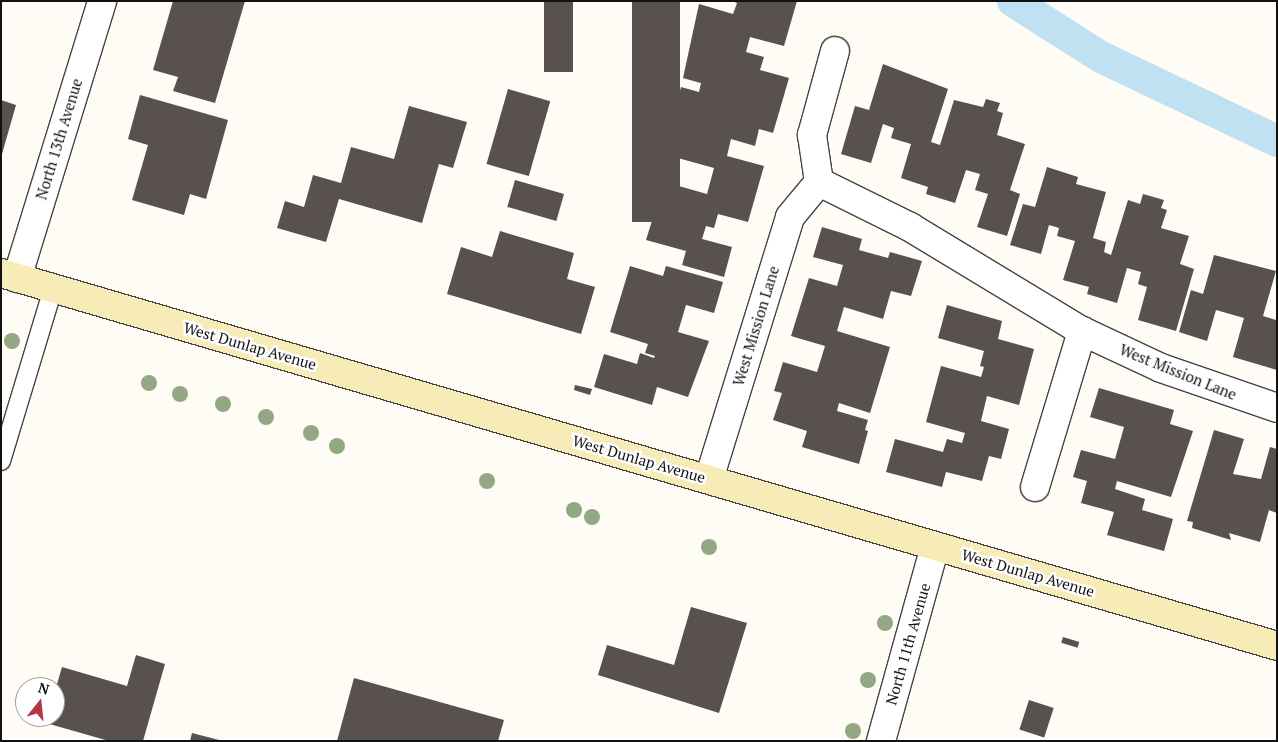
<!DOCTYPE html>
<html>
<head>
<meta charset="utf-8">
<style>
	body { margin:0 }
	#map { position:relative; width:1278px; height:742px; overflow:hidden; background:#fefcf5; font-family:"PT Serif",serif }
	div>[style] { position:absolute }
	.canal>* { height:32px; margin:-16px; padding:0 16px; transform-origin:16px; border-radius:16px; background:#bfe1f1 }
	.building>* { inset:0; background:#58514e; transform-origin:0 0 }
	.roads { filter:drop-shadow(1px 0 #444) drop-shadow(-1px 0 #444) drop-shadow(0 1px #444) drop-shadow(0 -1px #444) }
	.service>* { height:18px; margin:-9px; padding:0 9px; transform-origin:9px; border-radius:9px; background:#fff }
	.minor>* { height:28px; margin:-14px; padding:0 14px; transform-origin:14px; border-radius:14px; background:#fff }
	.secondary>* { height:28px; margin:-14px; padding:0 14px; transform-origin:14px; border-radius:14px; background:#f7ecb7 }
	.trees>* { width:16px; height:16px; margin:-8px; border-radius:50%; background:#91a883 }
	span { translate:-50% -50%; white-space:nowrap; text-align:center; line-height:1.15; -webkit-text-stroke:5px #fff; paint-order:stroke }
	.street-label { font-size:15px; color:#111 }
	.frame { position:absolute; inset:0; border:2px solid #111; pointer-events:none }
	.north { position:absolute; left:15px; top:677px; width:50px; height:50px; box-sizing:border-box; background:#fff; border:1px solid #a0a0a0; border-radius:50%; rotate:16deg; font-size:14px; font-weight:700; line-height:20px; text-align:center; color:#111 }
	.north::after { content:''; display:block; margin:auto; width:18px; height:22px; background:#b43644; clip-path:polygon(50% 0,100% 100%,50% 72%,0 100%) }
</style>
</head>
<body>
<div id="map">
	<div class="canal">
		<div style="left:1013px;top:1px;width:104px;rotate:32.5deg"></div>
		<div style="left:1101px;top:57px;width:195px;rotate:25.5deg"></div>
	</div>
	<div class="building">
		<div style="clip-path:polygon(173px 1px,245px 1px,215px 103px,173px 91px,178px 77px,153px 70px)"></div>
		<div style="left:544px;top:1px;width:29px;height:71px"></div>
		<div style="left:632px;top:1px;width:48px;height:221px"></div>
		<div style="clip-path:polygon(732px 1px,797px 1px,784px 46px,750px 37px,746px 52px,764px 57px,760px 70px,789px 78px,773px 133px,759px 129px,755px 146px,731px 139px,727px 156px,764px 166px,748px 222px,718px 214px,714px 228px,706px 226px,702px 239px,732px 247px,724px 277px,682px 265px,686px 251px,646px 240px,655px 211px,645px 208px,654px 179px,707px 194px,714px 168px,667px 155px,675px 126px,671px 125px,681px 87px,699px 92px,701px 83px,739px 94px,683px 78px,699px 4px,733px 14px,737px 3px)"></div>
		<div style="clip-path:polygon(883px 64px,948px 89px,931px 142px,940px 145px,954px 100px,983px 107px,986px 99px,1000px 103px,997px 111px,1003px 113px,997px 135px,1025px 144px,1010px 190px,1020px 194px,1007px 236px,977px 227px,988px 194px,975px 190px,980px 174px,966px 170px,955px 203px,926px 194px,928px 187px,901px 178px,911px 144px,891px 138px,894px 128px,883px 124px,871px 163px,841px 154px,855px 106px,869px 110px)"></div>
		<div style="left:508px;top:89px;width:44px;height:78px;rotate:16deg"></div>
		<div style="clip-path:polygon(140px 95px,228px 120px,206px 199px,190px 194px,184px 215px,132px 200px,148px 145px,128px 139px)"></div>
		<div style="clip-path:polygon(1px 100px,16px 105px,2px 154px,1px 154px)"></div>
		<div style="clip-path:polygon(409px 106px,467px 122px,453px 168px,439px 164px,422px 223px,339px 199px,326px 242px,277px 228px,285px 201px,304px 207px,313px 175px,341px 183px,351px 147px,394px 159px)"></div>
		<div style="clip-path:polygon(1047px 167px,1078px 177px,1076px 184px,1106px 192px,1093px 238px,1106px 242px,1104px 252px,1111px 255px,1128px 200px,1140px 204px,1143px 194px,1164px 200px,1161px 208px,1167px 210px,1161px 228px,1189px 236px,1180px 264px,1194px 269px,1176px 331px,1138px 320px,1147px 287px,1138px 284px,1141px 272px,1127px 268px,1117px 303px,1087px 294px,1089px 287px,1063px 280px,1075px 241px,1057px 236px,1059px 228px,1049px 225px,1041px 254px,1010px 245px,1023px 204px,1035px 207px)"></div>
		<div style="left:515px;top:180px;width:51px;height:28px;rotate:16deg"></div>
		<div style="clip-path:polygon(822px 227px,862px 239px,859px 250px,888px 258px,890px 252px,922px 261px,911px 296px,891px 291px,883px 319px,844px 307px,837px 331px,890px 347px,870px 413px,839px 403px,837px 411px,868px 420px,865px 430px,868px 431px,859px 464px,802px 447px,807px 431px,773px 420px,782px 393px,774px 391px,783px 362px,817px 372px,825px 346px,791px 336px,809px 278px,837px 286px,843px 265px,813px 257px)"></div>
		<div style="clip-path:polygon(500px 231px,574px 253px,567px 279px,595px 287px,581px 334px,447px 294px,461px 247px,492px 257px)"></div>
		<div style="clip-path:polygon(1214px 255px,1276px 271px,1263px 316px,1276px 320px,1277px 370px,1233px 357px,1244px 318px,1216px 310px,1207px 341px,1179px 332px,1191px 290px,1203px 294px)"></div>
		<div style="clip-path:polygon(630px 266px,663px 276px,666px 266px,723px 282px,714px 313px,686px 305px,678px 332px,709px 341px,688px 397px,657px 387px,652px 405px,594px 387px,604px 354px,637px 364px,640px 353px,654px 358px,655px 356px,645px 353px,648px 344px,610px 332px)"></div>
		<div style="clip-path:polygon(947px 305px,1002px 321px,998px 339px,1034px 349px,1019px 405px,987px 396px,981px 421px,1009px 429px,1001px 459px,989px 456px,982px 481px,946px 472px,942px 487px,886px 472px,895px 439px,943px 452px,947px 439px,962px 443px,965px 433px,926px 422px,941px 366px,981px 377px,984px 367px,980px 366px,984px 351px,938px 338px)"></div>
		<div style="clip-path:polygon(575px 385px,592px 389px,590px 395px,574px 390px)"></div>
		<div style="clip-path:polygon(1099px 388px,1174px 410px,1170px 424px,1193px 431px,1171px 497px,1117px 481px,1115px 489px,1145px 499px,1142px 510px,1173px 519px,1164px 551px,1107px 535px,1114px 512px,1081px 503px,1087px 481px,1073px 477px,1081px 450px,1115px 459px,1124px 427px,1090px 417px)"></div>
		<div style="clip-path:polygon(1214px 430px,1244px 439px,1233px 474px,1261px 479px,1270px 447px,1277px 449px,1277px 513px,1269px 510px,1260px 542px,1229px 533px,1231px 540px,1192px 528px,1193px 522px,1187px 521px)"></div>
		<div style="clip-path:polygon(691px 607px,747px 623px,719px 713px,598px 675px,607px 645px,674px 665px)"></div>
		<div style="left:1063px;top:637px;width:17px;height:6px;rotate:17deg"></div>
		<div style="clip-path:polygon(136px 655px,165px 664px,143px 741px,109px 741px,46px 723px,47px 717px,55px 717px,55px 691px,62px 667px,127px 686px)"></div>
		<div style="clip-path:polygon(354px 678px,504px 720px,498px 741px,337px 741px)"></div>
		<div style="left:1029px;top:700px;width:26px;height:31px;rotate:18deg"></div>
		<div style="clip-path:polygon(192px 733px,219px 740px,219px 741px,190px 741px)"></div>
	</div>
	<div class="roads">
		<div class="service">
			<div style="left:1px;top:461px;width:180px;rotate:-73.2deg"></div>
		</div>
		<div class="minor">
			<div style="left:819px;top:182px;width:102px;rotate:26.3deg"></div>
			<div style="left:910px;top:227px;width:201px;rotate:31.2deg"></div>
			<div style="left:1082px;top:331px;width:87px;rotate:25.1deg"></div>
			<div style="left:1161px;top:368px;width:123px;rotate:19deg"></div>
			<div style="left:17px;top:278px;width:290px;rotate:-72.9deg"></div>
			<div style="left:709px;top:479px;width:274px;rotate:-72.8deg"></div>
			<div style="left:790px;top:217px;width:45px;rotate:-50.4deg"></div>
			<div style="left:819px;top:182px;width:48px;rotate:-98.5deg"></div>
			<div style="left:812px;top:135px;width:87px;rotate:-74.7deg"></div>
			<div style="left:1035px;top:487px;width:163px;rotate:-73.2deg"></div>
			<div style="left:881px;top:741px;width:202px;rotate:-74.5deg"></div>
		</div>
		<div class="secondary">
			<div style="left:1px;top:273px;width:1329px;rotate:16.29deg"></div>
		</div>
	</div>
	<div class="trees">
		<div style="left:12px;top:341px"></div>
		<div style="left:149px;top:383px"></div>
		<div style="left:180px;top:394px"></div>
		<div style="left:223px;top:404px"></div>
		<div style="left:266px;top:417px"></div>
		<div style="left:311px;top:433px"></div>
		<div style="left:337px;top:446px"></div>
		<div style="left:487px;top:481px"></div>
		<div style="left:574px;top:510px"></div>
		<div style="left:592px;top:517px"></div>
		<div style="left:709px;top:547px"></div>
		<div style="left:885px;top:623px"></div>
		<div style="left:868px;top:680px"></div>
		<div style="left:853px;top:731px"></div>
	</div>
	<div class="street-label">
		<span style="left:59px;top:139px;rotate:-73deg">North 13th Avenue</span>
		<span style="left:756px;top:326px;rotate:-73deg">West Mission Lane</span>
		<span style="left:250px;top:346px;rotate:16deg">West Dunlap Avenue</span>
		<span style="left:1178px;top:372px;rotate:22deg">West Mission Lane</span>
		<span style="left:639px;top:459px;rotate:16deg">West Dunlap Avenue</span>
		<span style="left:1028px;top:573px;rotate:16deg">West Dunlap Avenue</span>
		<span style="left:908px;top:644px;rotate:-74deg">North 11th Avenue</span>
	</div>
	<div class="frame"></div>
	<div class="north">N</div>
</div>
</body>
</html>
